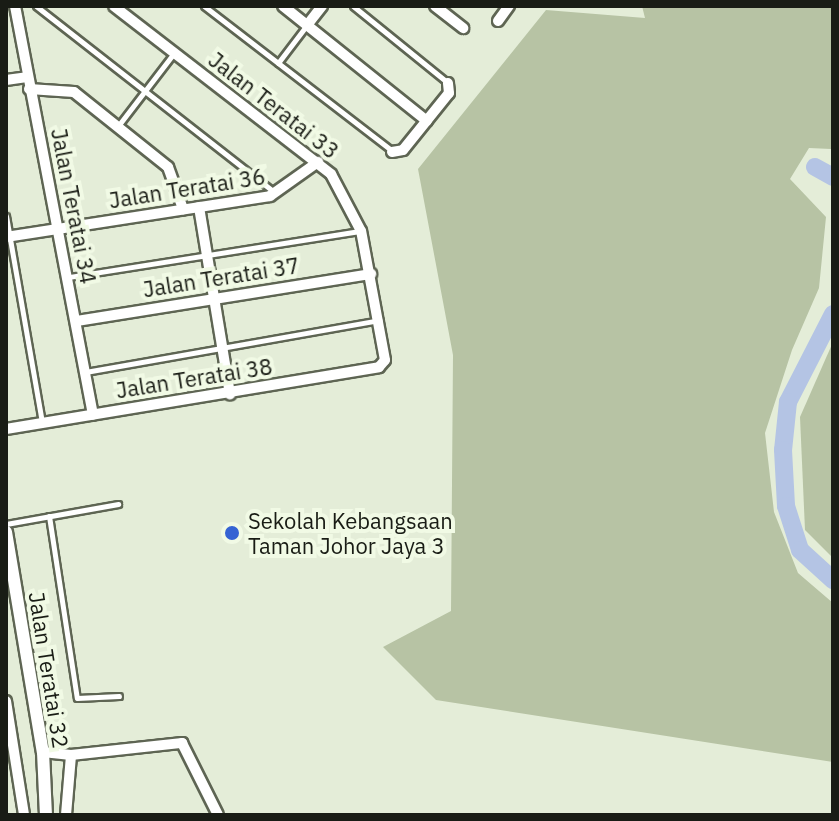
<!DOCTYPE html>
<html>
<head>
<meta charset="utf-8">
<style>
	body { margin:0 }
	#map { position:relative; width:839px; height:821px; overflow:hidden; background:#e4edd8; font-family:"IBM Plex Sans",sans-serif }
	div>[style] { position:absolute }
	.green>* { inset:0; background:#b7c3a4 }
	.river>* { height:18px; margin:-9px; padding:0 9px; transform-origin:9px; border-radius:9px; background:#b4c4e4 }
	.roads { filter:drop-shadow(2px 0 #5e6553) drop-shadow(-2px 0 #5e6553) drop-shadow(0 2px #5e6553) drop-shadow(0 -2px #5e6553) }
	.service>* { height:5px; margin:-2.5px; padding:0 2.5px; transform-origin:2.5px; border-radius:2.5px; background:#fff }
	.minor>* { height:10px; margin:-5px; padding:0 5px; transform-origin:5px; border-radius:5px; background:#fff }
	.tertiary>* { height:12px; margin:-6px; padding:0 6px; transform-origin:6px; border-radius:6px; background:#fff }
	.dots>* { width:22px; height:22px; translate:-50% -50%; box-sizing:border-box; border:4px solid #f1fae5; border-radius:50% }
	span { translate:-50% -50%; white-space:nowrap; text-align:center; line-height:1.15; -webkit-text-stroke:8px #f1fae5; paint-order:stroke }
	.street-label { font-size:22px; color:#191c15 }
	.poi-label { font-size:22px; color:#191c15 }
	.left { translate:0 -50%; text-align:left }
	.frame { position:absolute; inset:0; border:8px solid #191c15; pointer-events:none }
</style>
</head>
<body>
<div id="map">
	<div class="green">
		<div style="clip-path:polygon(642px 6px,833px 6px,831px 149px,809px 148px,790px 179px,826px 217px,819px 288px,792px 350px,765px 433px,774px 512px,798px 573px,833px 603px,833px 762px,436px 700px,383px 647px,451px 611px,453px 355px,418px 169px,546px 10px,645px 18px)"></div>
		<div style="clip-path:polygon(833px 342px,833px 558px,805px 530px,800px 417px)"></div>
	</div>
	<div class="river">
		<div style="left:815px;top:167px;width:21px;rotate:29deg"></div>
		<div style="left:833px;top:314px;width:99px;rotate:117.1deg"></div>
		<div style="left:788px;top:402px;width:48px;rotate:95.9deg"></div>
		<div style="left:783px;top:450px;width:56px;rotate:86.9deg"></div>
		<div style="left:786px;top:506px;width:46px;rotate:72.3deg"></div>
		<div style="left:800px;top:550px;width:45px;rotate:42.3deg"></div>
	</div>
	<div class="roads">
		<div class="service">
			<div style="left:36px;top:6px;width:303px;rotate:38deg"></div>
			<div style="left:204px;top:6px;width:237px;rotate:37.6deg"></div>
			<div style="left:353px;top:6px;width:122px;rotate:39deg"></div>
			<div style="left:278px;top:63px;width:48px;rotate:-52.7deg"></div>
			<div style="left:118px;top:126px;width:92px;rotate:-52.5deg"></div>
			<div style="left:6px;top:216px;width:210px;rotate:80.1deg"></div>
			<div style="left:69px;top:277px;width:295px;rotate:-9deg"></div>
			<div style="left:85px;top:372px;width:299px;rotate:-10deg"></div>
			<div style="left:49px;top:516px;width:184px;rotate:81.3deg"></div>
			<div style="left:77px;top:698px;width:42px;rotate:-2.7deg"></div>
			<div style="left:6px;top:524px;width:114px;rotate:-10.1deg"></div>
		</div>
		<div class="minor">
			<div style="left:15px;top:6px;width:416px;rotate:79.2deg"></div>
			<div style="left:283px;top:6px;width:184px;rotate:38.6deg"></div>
			<div style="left:435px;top:6px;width:36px;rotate:38deg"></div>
			<div style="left:498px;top:21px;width:19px;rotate:-54deg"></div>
			<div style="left:308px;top:24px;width:23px;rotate:-52deg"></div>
			<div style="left:6px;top:80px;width:21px;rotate:-8deg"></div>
			<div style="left:29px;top:89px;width:45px;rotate:3.8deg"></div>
			<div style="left:74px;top:92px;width:120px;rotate:38.6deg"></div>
			<div style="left:168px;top:167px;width:45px;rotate:70.3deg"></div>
			<div style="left:392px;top:152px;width:11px;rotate:-10deg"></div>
			<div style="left:403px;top:150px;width:73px;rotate:-51.1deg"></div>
			<div style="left:449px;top:93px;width:10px;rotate:-96deg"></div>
			<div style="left:199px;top:207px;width:190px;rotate:80.6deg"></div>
			<div style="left:6px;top:237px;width:267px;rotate:-8.8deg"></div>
			<div style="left:270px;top:196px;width:59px;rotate:-35.3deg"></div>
			<div style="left:77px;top:321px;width:298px;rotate:-9.1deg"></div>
			<div style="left:6px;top:429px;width:378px;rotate:-9.4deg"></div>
			<div style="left:379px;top:367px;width:9px;rotate:-49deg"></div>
			<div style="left:385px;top:360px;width:131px;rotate:-100.5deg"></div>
			<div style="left:361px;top:231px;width:64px;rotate:-117.8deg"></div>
			<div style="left:331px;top:174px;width:274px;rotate:-142.3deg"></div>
			<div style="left:6px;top:701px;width:115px;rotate:81deg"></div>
			<div style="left:43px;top:752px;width:28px;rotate:6deg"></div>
			<div style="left:71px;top:755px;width:112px;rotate:-6.2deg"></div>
			<div style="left:182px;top:743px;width:80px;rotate:63.4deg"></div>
			<div style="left:66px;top:815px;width:60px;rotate:-85.2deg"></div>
		</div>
		<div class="tertiary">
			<div style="left:6px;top:532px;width:223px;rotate:80.5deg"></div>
			<div style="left:43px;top:752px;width:63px;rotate:87.3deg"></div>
		</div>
	</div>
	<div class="dots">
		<div style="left:232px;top:533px;background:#3563d3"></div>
	</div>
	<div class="street-label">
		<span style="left:274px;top:105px;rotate:38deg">Jalan Teratai 33</span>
		<span style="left:187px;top:188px;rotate:-9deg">Jalan Teratai 36</span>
		<span style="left:74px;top:206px;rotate:79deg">Jalan Teratai 34</span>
		<span style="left:221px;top:277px;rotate:-9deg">Jalan Teratai 37</span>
		<span style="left:194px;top:378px;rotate:-9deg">Jalan Teratai 38</span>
		<span style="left:49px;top:670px;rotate:81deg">Jalan Teratai 32</span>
	</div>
	<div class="poi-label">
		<span class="left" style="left:248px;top:533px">Sekolah Kebangsaan<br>Taman Johor Jaya 3</span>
	</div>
	<div class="frame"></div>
</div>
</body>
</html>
